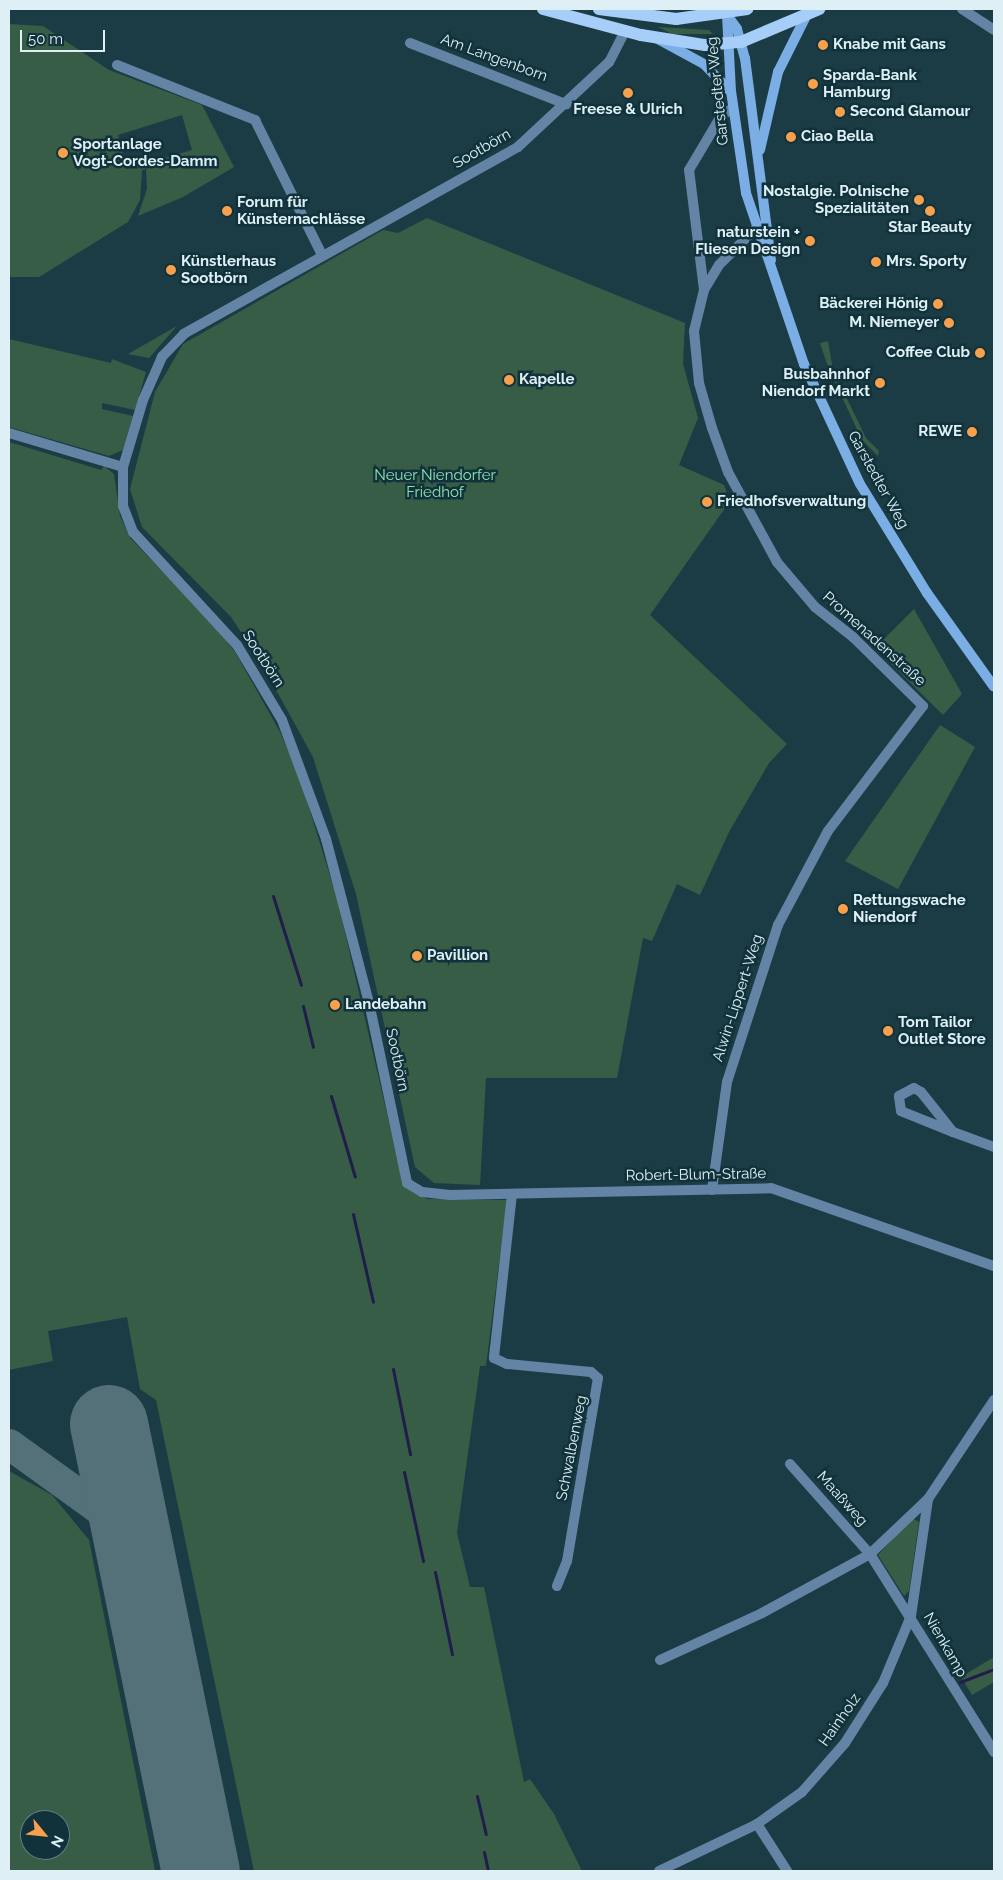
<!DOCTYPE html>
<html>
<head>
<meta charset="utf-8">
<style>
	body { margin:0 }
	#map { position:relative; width:1003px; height:1880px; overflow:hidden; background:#1c3c45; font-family:Raleway,sans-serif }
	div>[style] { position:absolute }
	.green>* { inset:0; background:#385d46 }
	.stream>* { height:3px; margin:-1.5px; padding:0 1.5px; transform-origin:1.5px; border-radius:1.5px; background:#201d4b }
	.taxiway>* { height:31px; margin:-15.5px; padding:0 15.5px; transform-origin:15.5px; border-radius:15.5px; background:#547078 }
	.runway>* { height:78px; margin:-39px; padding:0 39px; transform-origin:39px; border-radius:39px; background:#547078 }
	.minor>* { height:10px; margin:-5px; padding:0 5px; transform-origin:5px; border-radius:5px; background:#6484a6 }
	.secondary>* { height:10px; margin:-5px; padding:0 5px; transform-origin:5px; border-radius:5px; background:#7baee5 }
	.primary>* { height:12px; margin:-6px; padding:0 6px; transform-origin:6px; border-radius:6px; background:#a7cef8 }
	.dots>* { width:14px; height:14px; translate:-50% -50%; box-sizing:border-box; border:2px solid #11323b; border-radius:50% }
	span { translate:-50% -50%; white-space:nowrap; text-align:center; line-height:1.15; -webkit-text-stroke:5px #11323b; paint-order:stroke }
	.poi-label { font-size:15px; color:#def0f6; font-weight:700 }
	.left { translate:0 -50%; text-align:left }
	.right { translate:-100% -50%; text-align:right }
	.street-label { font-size:15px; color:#def0f6 }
	.park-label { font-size:15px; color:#8de3ad }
	.frame { position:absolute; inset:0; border:10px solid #def0f6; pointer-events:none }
	.north { position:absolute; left:20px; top:1810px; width:50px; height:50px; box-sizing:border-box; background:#11323b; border:1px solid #637e86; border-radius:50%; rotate:118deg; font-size:14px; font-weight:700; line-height:20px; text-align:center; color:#def0f6 }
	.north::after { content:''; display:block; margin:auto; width:18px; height:22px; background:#f9a04d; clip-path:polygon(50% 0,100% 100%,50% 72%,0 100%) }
	.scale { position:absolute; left:20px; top:30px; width:85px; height:22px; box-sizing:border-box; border:2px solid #def0f6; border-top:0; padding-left:6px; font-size:15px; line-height:18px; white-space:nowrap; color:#def0f6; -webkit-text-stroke:4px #11323b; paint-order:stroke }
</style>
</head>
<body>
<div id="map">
	<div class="green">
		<div style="clip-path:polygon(evenodd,9px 24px,43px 26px,109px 70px,202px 105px,234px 167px,183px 197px,138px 216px,147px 189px,146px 169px,142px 170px,140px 200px,128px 222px,39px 277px,9px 277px,9px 24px,182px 115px,192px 150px,127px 169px,118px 135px,182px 115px)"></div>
		<div style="clip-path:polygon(658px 27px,709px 30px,713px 34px,672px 34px)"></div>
		<div style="clip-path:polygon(427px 218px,685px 323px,683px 364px,698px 418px,679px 465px,724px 485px,730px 501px,650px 615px,787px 744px,769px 763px,729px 832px,700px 895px,677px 884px,652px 941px,643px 938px,617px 1078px,486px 1078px,480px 1185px,434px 1183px,415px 1167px,356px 894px,313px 757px,259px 659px,231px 617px,142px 527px,130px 489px,155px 392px,183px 344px,383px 230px,398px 233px)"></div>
		<div style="clip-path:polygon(177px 326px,149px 358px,128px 354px)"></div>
		<div style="clip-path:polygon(9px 339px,111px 363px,112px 359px,146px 372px,135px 410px,102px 403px,102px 409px,133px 416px,123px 450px,109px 456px,9px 427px)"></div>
		<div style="clip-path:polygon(828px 341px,833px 370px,866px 438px,879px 451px,878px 456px,862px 440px,828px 367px,820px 343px)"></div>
		<div style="clip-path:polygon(9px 442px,101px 470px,104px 466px,114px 474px,120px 516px,131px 539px,213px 623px,235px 652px,280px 732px,299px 776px,337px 898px,403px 1183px,427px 1199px,507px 1200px,486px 1366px,480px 1366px,457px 1533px,470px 1587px,484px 1587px,524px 1782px,530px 1779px,554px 1814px,582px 1871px,254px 1871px,156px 1400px,140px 1389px,127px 1317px,48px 1331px,53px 1361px,9px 1370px)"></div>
		<div style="clip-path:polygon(914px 609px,962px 694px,943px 715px,875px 648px)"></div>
		<div style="clip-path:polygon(940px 725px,975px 747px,898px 889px,845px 861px)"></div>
		<div style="clip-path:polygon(evenodd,9px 1471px,52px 1495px,89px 1540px,155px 1871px,9px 1871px,9px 1471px,30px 1820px,60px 1820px,60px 1850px,30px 1850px,30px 1820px)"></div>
		<div style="clip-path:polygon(912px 1518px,919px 1522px,909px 1591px,904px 1596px,878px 1555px)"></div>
		<div style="clip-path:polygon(994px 1657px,994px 1682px,972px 1695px,961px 1677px)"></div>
	</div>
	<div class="stream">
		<div style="left:273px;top:896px;width:93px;rotate:72.5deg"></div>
		<div style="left:303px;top:1006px;width:42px;rotate:76.3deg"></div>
		<div style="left:331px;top:1096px;width:84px;rotate:73.5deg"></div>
		<div style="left:353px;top:1214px;width:90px;rotate:77.2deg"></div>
		<div style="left:393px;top:1369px;width:87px;rotate:78.7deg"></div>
		<div style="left:404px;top:1472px;width:91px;rotate:77.9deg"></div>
		<div style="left:435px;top:1572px;width:84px;rotate:78.3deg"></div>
		<div style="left:960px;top:1682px;width:36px;rotate:-21deg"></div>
		<div style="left:477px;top:1796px;width:39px;rotate:77deg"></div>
		<div style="left:484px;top:1852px;width:19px;rotate:78deg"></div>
	</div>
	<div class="taxiway">
		<div style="left:9px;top:1444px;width:115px;rotate:35.8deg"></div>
		<div style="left:102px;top:1511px;width:49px;rotate:55deg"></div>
		<div style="left:130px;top:1551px;width:63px;rotate:73.3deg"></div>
	</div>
	<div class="runway">
		<div style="left:109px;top:1424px;width:456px;rotate:78.4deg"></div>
	</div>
	<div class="minor">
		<div style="left:962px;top:9px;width:38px;rotate:33deg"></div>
		<div style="left:625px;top:31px;width:35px;rotate:117deg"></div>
		<div style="left:609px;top:62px;width:125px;rotate:137deg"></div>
		<div style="left:518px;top:147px;width:383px;rotate:150.8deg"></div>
		<div style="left:184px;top:334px;width:32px;rotate:134deg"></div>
		<div style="left:162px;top:357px;width:47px;rotate:113.8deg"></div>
		<div style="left:143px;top:400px;width:70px;rotate:106.6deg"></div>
		<div style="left:123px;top:467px;width:39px;rotate:90deg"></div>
		<div style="left:123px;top:506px;width:28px;rotate:69deg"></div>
		<div style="left:133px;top:532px;width:154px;rotate:47.4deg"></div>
		<div style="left:237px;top:645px;width:87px;rotate:59deg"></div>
		<div style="left:282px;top:720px;width:127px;rotate:69.7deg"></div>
		<div style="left:326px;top:839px;width:174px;rotate:75.3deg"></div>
		<div style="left:370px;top:1007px;width:180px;rotate:78.1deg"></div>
		<div style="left:407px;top:1183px;width:17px;rotate:31deg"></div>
		<div style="left:422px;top:1192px;width:28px;rotate:6deg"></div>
		<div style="left:450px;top:1195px;width:321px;rotate:-1.2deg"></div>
		<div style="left:771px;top:1188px;width:236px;rotate:19.3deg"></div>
		<div style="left:410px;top:43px;width:168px;rotate:21.4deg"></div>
		<div style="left:117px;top:65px;width:149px;rotate:21.7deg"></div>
		<div style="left:255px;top:120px;width:151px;rotate:63.6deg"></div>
		<div style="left:704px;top:290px;width:121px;rotate:-97.1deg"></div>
		<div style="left:689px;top:170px;width:63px;rotate:-59.3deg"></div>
		<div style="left:721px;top:116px;width:14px;rotate:-34deg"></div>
		<div style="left:9px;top:433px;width:119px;rotate:16.6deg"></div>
		<div style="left:914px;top:1088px;width:8px;rotate:30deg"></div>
		<div style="left:921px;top:1092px;width:51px;rotate:51.3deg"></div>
		<div style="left:953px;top:1132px;width:56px;rotate:-158deg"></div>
		<div style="left:901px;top:1111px;width:15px;rotate:-98deg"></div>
		<div style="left:899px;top:1096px;width:17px;rotate:-28deg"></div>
		<div style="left:953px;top:1132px;width:44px;rotate:20.1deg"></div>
		<div style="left:712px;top:1190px;width:109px;rotate:-82.1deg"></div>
		<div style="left:727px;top:1082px;width:165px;rotate:-72deg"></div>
		<div style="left:778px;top:925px;width:106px;rotate:-62deg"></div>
		<div style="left:828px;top:831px;width:157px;rotate:-52.8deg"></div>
		<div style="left:923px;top:706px;width:98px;rotate:-135.4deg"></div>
		<div style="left:853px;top:637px;width:48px;rotate:-141.7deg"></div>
		<div style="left:815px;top:607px;width:59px;rotate:-130.2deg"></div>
		<div style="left:777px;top:562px;width:102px;rotate:-118.6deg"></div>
		<div style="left:728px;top:472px;width:47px;rotate:-110deg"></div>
		<div style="left:712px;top:428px;width:47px;rotate:-106.1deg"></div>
		<div style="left:699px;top:383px;width:52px;rotate:-95.5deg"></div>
		<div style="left:694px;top:331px;width:42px;rotate:-76.3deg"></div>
		<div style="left:704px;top:290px;width:29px;rotate:-59deg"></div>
		<div style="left:719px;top:265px;width:51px;rotate:-45deg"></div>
		<div style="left:512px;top:1194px;width:165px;rotate:96.3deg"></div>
		<div style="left:494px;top:1358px;width:14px;rotate:25deg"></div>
		<div style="left:507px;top:1364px;width:84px;rotate:5.4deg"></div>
		<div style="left:591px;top:1372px;width:9px;rotate:41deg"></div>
		<div style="left:598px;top:1378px;width:186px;rotate:99.6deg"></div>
		<div style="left:567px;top:1561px;width:27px;rotate:112deg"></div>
		<div style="left:790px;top:1464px;width:120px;rotate:48.4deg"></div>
		<div style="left:870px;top:1554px;width:234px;rotate:57.9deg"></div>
		<div style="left:660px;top:1660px;width:112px;rotate:-24.7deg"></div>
		<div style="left:762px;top:1613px;width:123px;rotate:-28.6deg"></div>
		<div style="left:870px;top:1554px;width:80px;rotate:-43.5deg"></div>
		<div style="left:757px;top:1824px;width:56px;rotate:57.4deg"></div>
		<div style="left:659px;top:1871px;width:109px;rotate:-25.6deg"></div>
		<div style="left:757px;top:1824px;width:55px;rotate:-35.4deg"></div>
		<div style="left:802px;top:1792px;width:65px;rotate:-48.7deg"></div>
		<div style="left:845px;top:1743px;width:71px;rotate:-57.7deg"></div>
		<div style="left:883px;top:1683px;width:73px;rotate:-67.3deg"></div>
		<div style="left:911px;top:1616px;width:118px;rotate:-81.7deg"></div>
		<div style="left:928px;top:1499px;width:119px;rotate:-56.3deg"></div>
	</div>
	<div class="secondary">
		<div style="left:727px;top:15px;width:76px;rotate:87deg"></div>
		<div style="left:731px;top:91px;width:103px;rotate:81.6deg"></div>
		<div style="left:746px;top:193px;width:181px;rotate:71.3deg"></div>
		<div style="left:804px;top:364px;width:132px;rotate:65deg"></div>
		<div style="left:860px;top:484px;width:128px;rotate:58.4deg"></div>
		<div style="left:927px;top:593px;width:115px;rotate:54.5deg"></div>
		<div style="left:727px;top:15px;width:17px;rotate:54deg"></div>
		<div style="left:737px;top:29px;width:30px;rotate:75deg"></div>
		<div style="left:745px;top:58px;width:204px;rotate:82.7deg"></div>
		<div style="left:658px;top:39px;width:52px;rotate:28.5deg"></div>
		<div style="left:704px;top:64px;width:37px;rotate:46deg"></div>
		<div style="left:760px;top:150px;width:80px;rotate:-77deg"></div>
		<div style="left:778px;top:72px;width:63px;rotate:-63.4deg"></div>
	</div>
	<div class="primary">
		<div style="left:543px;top:9px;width:101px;rotate:14.9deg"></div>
		<div style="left:641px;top:35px;width:65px;rotate:8.9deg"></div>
		<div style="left:705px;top:45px;width:36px;rotate:-5deg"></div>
		<div style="left:741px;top:42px;width:85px;rotate:-22.9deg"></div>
		<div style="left:599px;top:9px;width:78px;rotate:7.4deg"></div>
		<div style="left:676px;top:19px;width:72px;rotate:-8deg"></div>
	</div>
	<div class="dots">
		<div style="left:823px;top:45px;background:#f9a04d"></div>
		<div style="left:813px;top:84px;background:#f9a04d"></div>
		<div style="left:628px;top:93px;background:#f9a04d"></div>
		<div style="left:840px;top:112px;background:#f9a04d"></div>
		<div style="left:791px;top:137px;background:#f9a04d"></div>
		<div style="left:63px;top:153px;background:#f9a04d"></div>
		<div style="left:919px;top:200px;background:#f9a04d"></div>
		<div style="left:227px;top:211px;background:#f9a04d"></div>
		<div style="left:930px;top:211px;background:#f9a04d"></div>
		<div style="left:810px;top:241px;background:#f9a04d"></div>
		<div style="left:876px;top:262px;background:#f9a04d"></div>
		<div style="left:171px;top:270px;background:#f9a04d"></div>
		<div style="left:938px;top:304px;background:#f9a04d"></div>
		<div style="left:949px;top:323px;background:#f9a04d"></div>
		<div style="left:980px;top:353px;background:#f9a04d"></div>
		<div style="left:509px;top:380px;background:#f9a04d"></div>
		<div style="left:880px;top:383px;background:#f9a04d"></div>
		<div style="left:972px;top:432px;background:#f9a04d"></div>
		<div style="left:707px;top:502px;background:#f9a04d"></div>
		<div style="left:843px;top:909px;background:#f9a04d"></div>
		<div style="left:417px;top:956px;background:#f9a04d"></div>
		<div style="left:335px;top:1005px;background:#f9a04d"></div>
		<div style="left:888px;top:1031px;background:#f9a04d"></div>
	</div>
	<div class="poi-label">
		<span class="left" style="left:833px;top:45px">Knabe mit Gans</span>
		<span class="left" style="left:823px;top:84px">Sparda-Bank<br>Hamburg</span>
		<span style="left:628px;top:110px">Freese &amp; Ulrich</span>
		<span class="left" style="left:850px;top:112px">Second Glamour</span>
		<span class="left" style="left:801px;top:137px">Ciao Bella</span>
		<span class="left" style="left:73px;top:153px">Sportanlage<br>Vogt-Cordes-Damm</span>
		<span class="right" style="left:909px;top:200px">Nostalgie. Polnische<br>Spezialitäten</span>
		<span class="left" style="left:237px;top:211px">Forum für<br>Künsternachlässe</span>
		<span style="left:930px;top:228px">Star Beauty</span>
		<span class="right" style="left:800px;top:241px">naturstein +<br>Fliesen Design</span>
		<span class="left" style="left:181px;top:270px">Künstlerhaus<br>Sootbörn</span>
		<span class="left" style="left:886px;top:262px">Mrs. Sporty</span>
		<span class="right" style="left:928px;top:304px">Bäckerei Hönig</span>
		<span class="right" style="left:939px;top:323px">M. Niemeyer</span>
		<span class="right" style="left:970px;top:353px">Coffee Club</span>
		<span class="right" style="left:870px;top:383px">Busbahnhof<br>Niendorf Markt</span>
		<span class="left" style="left:519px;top:380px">Kapelle</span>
		<span class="right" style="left:962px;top:432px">REWE</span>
		<span class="left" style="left:717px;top:502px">Friedhofsverwaltung</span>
		<span class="left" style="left:853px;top:909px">Rettungswache<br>Niendorf</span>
		<span class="left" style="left:427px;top:956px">Pavillion</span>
		<span class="left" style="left:345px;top:1005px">Landebahn</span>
		<span class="left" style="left:898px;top:1031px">Tom Tailor<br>Outlet Store</span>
	</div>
	<div class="street-label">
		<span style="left:494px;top:58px;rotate:20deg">Am Langenborn</span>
		<span style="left:718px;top:91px;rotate:-96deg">Garstedter Weg</span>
		<span style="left:482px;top:149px;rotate:-30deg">Sootbörn</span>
		<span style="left:878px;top:480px;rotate:61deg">Garstedter Weg</span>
		<span style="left:874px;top:639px;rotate:42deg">Promenadenstraße</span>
		<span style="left:263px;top:659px;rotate:57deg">Sootbörn</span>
		<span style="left:738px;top:998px;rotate:-72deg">Alwin-Lippert-Weg</span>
		<span style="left:397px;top:1060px;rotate:78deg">Sootbörn</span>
		<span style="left:696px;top:1175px;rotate:-1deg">Robert-Blum-Straße</span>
		<span style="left:572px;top:1448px;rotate:-79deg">Schwalbenweg</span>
		<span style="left:842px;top:1499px;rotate:48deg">Maaßweg</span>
		<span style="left:945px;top:1645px;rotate:60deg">Nienkamp</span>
		<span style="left:840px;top:1720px;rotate:-55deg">Hainholz</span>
	</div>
	<div class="park-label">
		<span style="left:435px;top:484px">Neuer Niendorfer<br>Friedhof</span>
	</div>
	<div class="frame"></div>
	<div class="north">N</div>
	<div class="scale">50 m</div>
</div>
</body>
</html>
